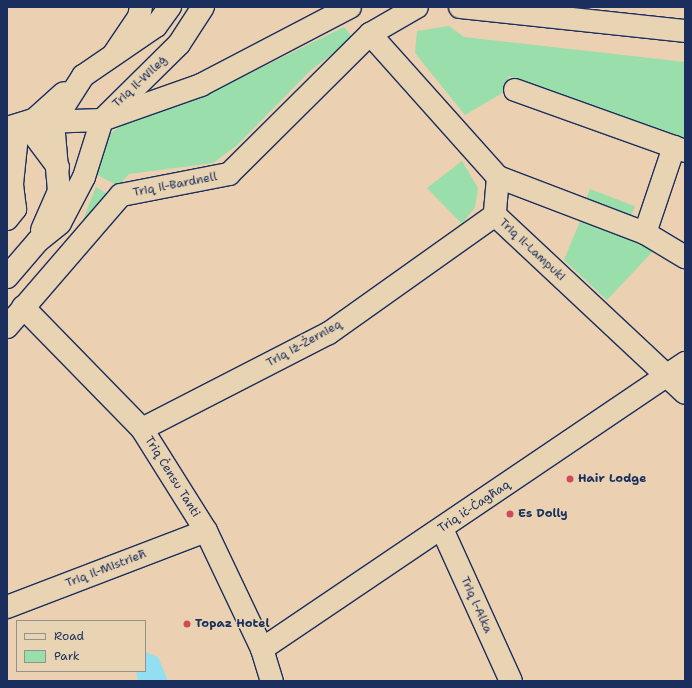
<!DOCTYPE html>
<html>
<head>
<meta charset="utf-8">
<style>
	body { margin:0 }
	#map { position:relative; width:692px; height:688px; overflow:hidden; background:#ebd0b1; font-family:"Shantell Sans",sans-serif }
	div>[style] { position:absolute }
	.green>* { inset:0; background:#99deab; transform-origin:0 0 }
	.water>* { inset:0; background:#92dff2 }
	.roads { filter:drop-shadow(1px 0 #1b2f5e) drop-shadow(-1px 0 #1b2f5e) drop-shadow(0 1px #1b2f5e) drop-shadow(0 -1px #1b2f5e) }
	.minor>* { height:22px; margin:-11px; padding:0 11px; transform-origin:11px; border-radius:11px; background:#e8d3b2 }
	.highway>* { height:22px; margin:-11px; padding:0 11px; transform-origin:11px; border-radius:11px; background:#e8d3b2 }
	.dots>* { width:11px; height:11px; translate:-50% -50%; box-sizing:border-box; border:2px solid #e8d3b2; border-radius:50% }
	span { translate:-50% -50%; white-space:nowrap; text-align:center; line-height:1.15; -webkit-text-stroke:3px #e8d3b2; paint-order:stroke }
	.street-label { font-size:12px; color:#1b2f5e }
	.poi-label { font-size:12px; color:#1b2f5e; font-weight:700 }
	.left { translate:0 -50%; text-align:left }
	.frame { position:absolute; inset:0; border:8px solid #1b2f5e; pointer-events:none }
	.legend { position:absolute; left:16px; top:620px; width:130px; height:52px; box-sizing:border-box; background:#e8d3b2; border:1px solid #969190; margin:0; padding:5px 7px; list-style:none; font-size:12px; color:#1b2f5e }
	.legend li { display:flex; align-items:center; gap:8px; height:20px }
	.legend b { width:20px; border:1px solid #969190 }
</style>
</head>
<body>
<div id="map">
	<div class="green">
		<div style="clip-path:polygon(449px 26px,464px 37px,685px 62px,685px 142px,509px 76px,504px 92px,465px 115px,415px 53px,417px 31px)"></div>
		<div style="clip-path:polygon(344px 27px,353px 38px,311px 70px,236px 146px,213px 163px,129px 174px,118px 186px,92px 172px,108px 136px,122px 124px,218px 89px)"></div>
		<div style="clip-path:polygon(462px 161px,478px 188px,475px 207px,462px 224px,427px 188px)"></div>
		<div style="clip-path:polygon(96px 187px,109px 195px,81px 225px)"></div>
		<div style="left:590px;top:189px;width:48px;height:14px;rotate:21deg"></div>
		<div style="clip-path:polygon(580px 221px,655px 249px,607px 300px,564px 260px)"></div>
	</div>
	<div class="water">
		<div style="clip-path:polygon(145px 652px,158px 657px,168px 681px,138px 681px,136px 671px,145px 671px)"></div>
	</div>
	<div class="roads">
		<div class="minor">
			<div style="left:460px;top:7px;width:226px;rotate:6.1deg"></div>
			<div style="left:370px;top:34px;width:192px;rotate:48.2deg"></div>
			<div style="left:498px;top:177px;width:38px;rotate:95deg"></div>
			<div style="left:515px;top:90px;width:181px;rotate:19.7deg"></div>
			<div style="left:44px;top:122px;width:58px;rotate:-2deg"></div>
			<div style="left:25px;top:123px;width:55px;rotate:53.1deg"></div>
			<div style="left:7px;top:128px;width:28px;rotate:-17deg"></div>
			<div style="left:34px;top:120px;width:40px;rotate:-42deg"></div>
			<div style="left:498px;top:177px;width:157px;rotate:20.9deg"></div>
			<div style="left:645px;top:233px;width:47px;rotate:31deg"></div>
			<div style="left:495px;top:215px;width:260px;rotate:43.1deg"></div>
			<div style="left:7px;top:219px;width:13px;rotate:-51deg"></div>
			<div style="left:15px;top:209px;width:25px;rotate:-97deg"></div>
			<div style="left:12px;top:184px;width:58px;rotate:-84.1deg"></div>
			<div style="left:42px;top:230px;width:43px;rotate:-66.4deg"></div>
			<div style="left:59px;top:191px;width:68px;rotate:-95deg"></div>
			<div style="left:53px;top:123px;width:56px;rotate:-57.4deg"></div>
			<div style="left:83px;top:76px;width:88px;rotate:-34.4deg"></div>
			<div style="left:156px;top:26px;width:24px;rotate:-54deg"></div>
			<div style="left:645px;top:233px;width:91px;rotate:-71.4deg"></div>
			<div style="left:7px;top:277px;width:48px;rotate:-49.3deg"></div>
			<div style="left:38px;top:241px;width:28px;rotate:-39deg"></div>
			<div style="left:60px;top:223px;width:52px;rotate:-62.4deg"></div>
			<div style="left:84px;top:177px;width:60px;rotate:-72.5deg"></div>
			<div style="left:102px;top:120px;width:108px;rotate:-44.6deg"></div>
			<div style="left:179px;top:44px;width:44px;rotate:-57deg"></div>
			<div style="left:23px;top:307px;width:170px;rotate:45.7deg"></div>
			<div style="left:142px;top:429px;width:120px;rotate:57.9deg"></div>
			<div style="left:206px;top:531px;width:131px;rotate:64.6deg"></div>
			<div style="left:262px;top:649px;width:34px;rotate:73deg"></div>
			<div style="left:7px;top:327px;width:174px;rotate:-49.2deg"></div>
			<div style="left:121px;top:195px;width:110px;rotate:-11deg"></div>
			<div style="left:229px;top:174px;width:199px;rotate:-44.8deg"></div>
			<div style="left:370px;top:34px;width:54px;rotate:-29.9deg"></div>
			<div style="left:142px;top:429px;width:210px;rotate:-27.2deg"></div>
			<div style="left:329px;top:333px;width:204px;rotate:-35.4deg"></div>
			<div style="left:442px;top:529px;width:167px;rotate:65.6deg"></div>
			<div style="left:7px;top:607px;width:213px;rotate:-20.9deg"></div>
			<div style="left:262px;top:649px;width:511px;rotate:-34.06deg"></div>
		</div>
		<div class="highway">
			<div style="left:114px;top:54px;width:45px;rotate:-56deg"></div>
			<div style="left:139px;top:17px;width:10px;rotate:-79deg"></div>
			<div style="left:102px;top:120px;width:105px;rotate:-19.5deg"></div>
			<div style="left:201px;top:85px;width:168px;rotate:-27.6deg"></div>
		</div>
	</div>
	<div class="dots">
		<div style="left:570px;top:479px;background:#d1495b"></div>
		<div style="left:510px;top:514px;background:#d1495b"></div>
		<div style="left:187px;top:624px;background:#d1495b"></div>
	</div>
	<div class="street-label">
		<span style="left:140px;top:82px;rotate:-43deg">Triq il-Wileġ</span>
		<span style="left:175px;top:185px;rotate:-11deg">Triq il-Bardnell</span>
		<span style="left:532px;top:250px;rotate:43deg">Triq il-Lampuki</span>
		<span style="left:304px;top:344px;rotate:-29deg">Triq iż-Żernieq</span>
		<span style="left:172px;top:477px;rotate:58deg">Triq Ċensu Tanti</span>
		<span style="left:474px;top:507px;rotate:-34deg">Triq iċ-Ċagħaq</span>
		<span style="left:106px;top:569px;rotate:-21deg">Triq il-Mistrieħ</span>
		<span style="left:476px;top:605px;rotate:66deg">Triq l-Alka</span>
	</div>
	<div class="poi-label">
		<span class="left" style="left:578px;top:479px">Hair Lodge</span>
		<span class="left" style="left:518px;top:514px">Es Dolly</span>
		<span class="left" style="left:195px;top:624px">Topaz Hotel</span>
	</div>
	<div class="frame"></div>
	<ul class="legend">
	<li><b style="height:5px;background:#e8d3b2"></b>Road</li>
	<li><b style="height:11px;background:#99deab"></b>Park</li>
	</ul>
</div>
</body>
</html>
